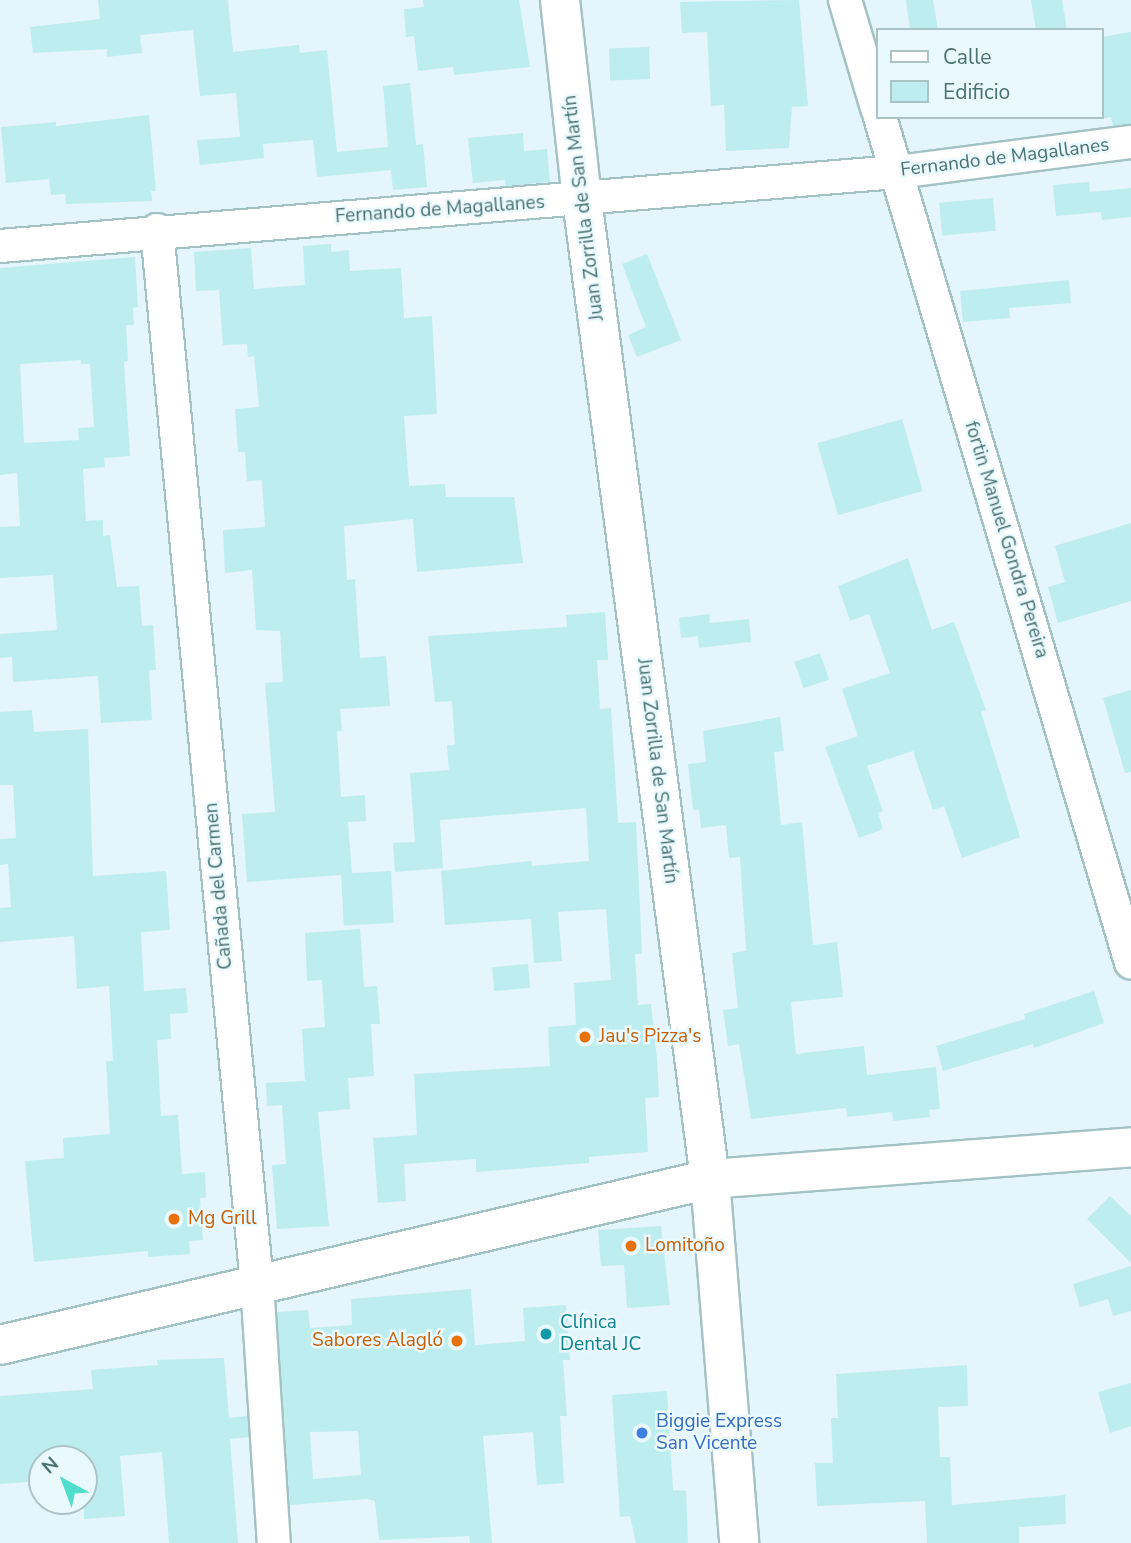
<!DOCTYPE html>
<html>
<head>
<meta charset="utf-8">
<style>
	body { margin:0 }
	#map { position:relative; width:1131px; height:1543px; overflow:hidden; background:#e4f5fb; font-family:"Nunito Sans",sans-serif }
	div>[style] { position:absolute }
	.building>* { inset:0; background:#beedef; transform-origin:0 0 }
	.roads { filter:drop-shadow(2px 0 #a3c2c4) drop-shadow(-2px 0 #a3c2c4) drop-shadow(0 2px #a3c2c4) drop-shadow(0 -2px #a3c2c4) }
	.minor>* { height:32px; margin:-16px; padding:0 16px; transform-origin:16px; border-radius:16px; background:#fff }
	.tertiary>* { height:38px; margin:-19px; padding:0 19px; transform-origin:19px; border-radius:19px; background:#fff }
	.dots>* { width:19px; height:19px; translate:-50% -50%; box-sizing:border-box; border:4px solid #eaf9fe; border-radius:50% }
	span { translate:-50% -50%; white-space:nowrap; text-align:center; line-height:1.15; -webkit-text-stroke:5px #eaf9fe; paint-order:stroke }
	.street-label { font-size:19px; color:#4b7272 }
	.food-label { font-size:19px; color:#c56008 }
	.left { translate:0 -50%; text-align:left }
	.right { translate:-100% -50%; text-align:right }
	.culture-label { font-size:19px; color:#0d838f }
	.shop-label { font-size:19px; color:#366cbe }
	.legend { position:absolute; left:876px; top:28px; width:228px; height:91px; box-sizing:border-box; background:#eaf9fe; border:2px solid #aac3c6; margin:0; padding:9px 12px; list-style:none; font-size:21px; color:#4b7272 }
	.legend li { display:flex; align-items:center; gap:14px; height:35px }
	.legend b { width:35px; border:2px solid #aac3c6 }
	.north { position:absolute; left:28px; top:1445px; width:70px; height:70px; box-sizing:border-box; background:#eaf9fe; border:2px solid #aac3c6; border-radius:50%; rotate:319deg; font-size:19px; font-weight:700; line-height:28px; text-align:center; color:#4b7272 }
	.north::after { content:''; display:block; margin:auto; width:24px; height:32px; background:#50decb; clip-path:polygon(50% 0,100% 100%,50% 72%,0 100%) }
</style>
</head>
<body>
<div id="map">
	<div class="building">
		<div style="clip-path:polygon(98px 0,228px 0,233px 52px,299px 45px,300px 53px,327px 50px,337px 152px,388px 147px,383px 86px,410px 83px,416px 145px,423px 144px,427px 187px,393px 190px,391px 170px,317px 177px,313px 140px,263px 144px,264px 158px,200px 165px,197px 140px,240px 137px,236px 93px,200px 96px,193px 30px,140px 35px,142px 53px,107px 57px,107px 49px,33px 53px,30px 27px,100px 19px)"></div>
		<div style="clip-path:polygon(423px 0,519px 0,530px 67px,454px 75px,453px 67px,418px 71px,414px 36px,406px 37px,404px 9px,424px 7px)"></div>
		<div style="clip-path:polygon(799px 0,808px 106px,792px 107px,789px 148px,726px 151px,724px 105px,711px 106px,707px 32px,682px 33px,680px 2px)"></div>
		<div style="clip-path:polygon(906px 0,933px 0,938px 30px,910px 30px)"></div>
		<div style="clip-path:polygon(1031px 0,1062px 0,1067px 30px,1036px 30px)"></div>
		<div style="clip-path:polygon(1131px 32px,1131px 124px,1113px 126px,1111px 117px,1101px 119px,1101px 37px)"></div>
		<div style="left:649px;top:47px;width:32px;height:40px;rotate:88deg"></div>
		<div style="clip-path:polygon(149px 115px,156px 191px,151px 191px,152px 201px,66px 204px,65px 194px,51px 195px,49px 179px,6px 183px,1px 127px,56px 122px,56px 126px)"></div>
		<div style="clip-path:polygon(523px 133px,524px 151px,547px 149px,550px 182px,506px 186px,505px 180px,473px 183px,468px 138px)"></div>
		<div style="clip-path:polygon(1089px 182px,1090px 192px,1131px 188px,1131px 217px,1102px 220px,1101px 212px,1056px 216px,1053px 185px)"></div>
		<div style="left:993px;top:198px;width:33px;height:54px;rotate:85deg"></div>
		<div style="clip-path:polygon(331px 244px,331px 252px,349px 250px,350px 271px,401px 268px,404px 318px,432px 316px,437px 414px,404px 416px,409px 486px,445px 484px,446px 497px,514px 497px,523px 563px,417px 572px,413px 519px,344px 526px,347px 580px,355px 579px,360px 658px,386px 656px,390px 706px,340px 709px,342px 731px,337px 731px,341px 797px,365px 795px,366px 821px,348px 822px,352px 874px,247px 882px,242px 814px,275px 812px,265px 683px,283px 682px,280px 631px,256px 630px,252px 570px,225px 573px,223px 530px,265px 527px,262px 480px,247px 481px,245px 452px,238px 452px,235px 409px,259px 407px,254px 356px,248px 357px,247px 344px,223px 345px,219px 290px,196px 291px,194px 252px,251px 248px,254px 289px,305px 285px,303px 246px)"></div>
		<div style="clip-path:polygon(647px 254px,681px 340px,637px 357px,628px 335px,646px 327px,622px 264px)"></div>
		<div style="clip-path:polygon(evenodd,135px 257px,138px 307px,133px 308px,134px 325px,126px 325px,128px 361px,124px 362px,130px 456px,104px 458px,105px 467px,83px 469px,86px 521px,103px 520px,103px 536px,110px 535px,117px 587px,139px 586px,142px 626px,153px 625px,156px 670px,149px 670px,152px 720px,101px 723px,98px 676px,13px 682px,12px 657px,0 658px,0 634px,57px 630px,53px 575px,0 578px,0 527px,20px 526px,17px 473px,0 475px,0 268px,135px 257px,81px 360px,81px 364px,90px 364px,94px 427px,78px 428px,79px 440px,24px 443px,20px 364px,81px 360px)"></div>
		<div style="clip-path:polygon(1069px 280px,1071px 303px,1009px 308px,1010px 318px,963px 322px,960px 291px)"></div>
		<div style="left:902px;top:419px;width:75px;height:88px;rotate:74deg"></div>
		<div style="clip-path:polygon(1131px 523px,1131px 601px,1058px 623px,1048px 587px,1065px 582px,1055px 546px)"></div>
		<div style="clip-path:polygon(908px 558px,932px 630px,954px 622px,986px 710px,981px 712px,1020px 837px,962px 858px,944px 806px,933px 810px,913px 751px,867px 766px,883px 811px,878px 813px,883px 829px,859px 838px,825px 747px,858px 736px,842px 689px,890px 673px,869px 614px,850px 621px,838px 586px)"></div>
		<div style="clip-path:polygon(605px 612px,608px 660px,597px 660px,600px 709px,611px 708px,618px 823px,636px 822px,642px 954px,635px 954px,638px 1005px,651px 1004px,657px 1059px,659px 1097px,645px 1098px,648px 1152px,589px 1157px,589px 1163px,476px 1172px,476px 1159px,404px 1164px,406px 1201px,378px 1203px,373px 1138px,417px 1135px,414px 1074px,550px 1066px,548px 1027px,576px 1025px,574px 983px,611px 980px,606px 909px,558px 912px,562px 961px,534px 963px,531px 919px,445px 925px,441px 871px,531px 861px,532px 866px,589px 861px,586px 808px,440px 820px,443px 868px,395px 872px,393px 843px,415px 842px,410px 773px,449px 770px,447px 745px,455px 745px,452px 701px,435px 702px,428px 636px,567px 627px,566px 615px)"></div>
		<div style="clip-path:polygon(709px 614px,710px 623px,749px 619px,751px 642px,699px 648px,698px 636px,681px 638px,679px 618px)"></div>
		<div style="left:820px;top:653px;width:28px;height:27px;rotate:71deg"></div>
		<div style="clip-path:polygon(1131px 690px,1131px 772px,1125px 773px,1103px 698px)"></div>
		<div style="clip-path:polygon(32px 710px,34px 732px,88px 729px,93px 876px,166px 871px,170px 930px,141px 932px,144px 991px,186px 988px,188px 1013px,170px 1014px,171px 1039px,157px 1040px,161px 1116px,178px 1115px,182px 1174px,205px 1172px,206px 1198px,200px 1198px,203px 1240px,189px 1241px,190px 1254px,148px 1257px,148px 1251px,34px 1262px,25px 1161px,64px 1158px,63px 1138px,110px 1134px,106px 1061px,113px 1061px,109px 986px,77px 989px,74px 936px,0 942px,0 908px,11px 907px,8px 864px,0 865px,0 839px,16px 838px,13px 785px,0 785px,0 712px)"></div>
		<div style="clip-path:polygon(780px 717px,784px 751px,774px 752px,781px 825px,802px 822px,813px 945px,837px 942px,843px 997px,791px 1002px,796px 1054px,864px 1046px,867px 1075px,936px 1067px,940px 1109px,929px 1110px,930px 1117px,893px 1121px,892px 1112px,847px 1117px,846px 1108px,751px 1119px,739px 1044px,728px 1046px,723px 1010px,738px 1008px,732px 953px,746px 951px,740px 857px,729px 858px,726px 825px,701px 828px,699px 810px,693px 810px,688px 764px,706px 762px,703px 731px)"></div>
		<div style="left:391px;top:871px;width:52px;height:50px;rotate:87deg"></div>
		<div style="clip-path:polygon(360px 929px,364px 987px,377px 986px,380px 1024px,371px 1024px,374px 1076px,348px 1078px,350px 1109px,318px 1112px,329px 1226px,277px 1229px,272px 1165px,286px 1164px,282px 1105px,267px 1106px,266px 1083px,305px 1081px,302px 1029px,325px 1027px,322px 980px,307px 981px,305px 933px)"></div>
		<div style="left:528px;top:964px;width:24px;height:36px;rotate:85deg"></div>
		<div style="clip-path:polygon(1094px 991px,1104px 1023px,1034px 1048px,1033px 1044px,943px 1071px,936px 1046px,1025px 1019px,1024px 1014px)"></div>
		<div style="clip-path:polygon(1110px 1196px,1131px 1216px,1131px 1263px,1087px 1219px)"></div>
		<div style="clip-path:polygon(661px 1226px,670px 1305px,627px 1308px,624px 1265px,601px 1266px,598px 1230px)"></div>
		<div style="clip-path:polygon(1131px 1266px,1131px 1311px,1113px 1316px,1108px 1299px,1080px 1307px,1073px 1284px)"></div>
		<div style="clip-path:polygon(evenodd,471px 1289px,475px 1345px,525px 1341px,523px 1308px,566px 1305px,570px 1360px,563px 1360px,567px 1416px,560px 1416px,564px 1483px,537px 1485px,533px 1432px,483px 1436px,492px 1543px,470px 1543px,469px 1536px,379px 1540px,375px 1501px,367px 1499px,290px 1505px,277px 1312px,308px 1310px,310px 1328px,352px 1325px,351px 1299px,471px 1289px,358px 1431px,361px 1475px,313px 1479px,310px 1432px,358px 1431px)"></div>
		<div style="clip-path:polygon(224px 1358px,229px 1418px,247px 1416px,249px 1437px,230px 1439px,238px 1543px,169px 1543px,162px 1452px,120px 1456px,125px 1516px,84px 1519px,84px 1459px,42px 1459px,42px 1481px,0 1484px,0 1396px,93px 1389px,91px 1370px,158px 1365px,157px 1360px)"></div>
		<div style="clip-path:polygon(967px 1365px,968px 1406px,938px 1407px,940px 1457px,950px 1457px,952px 1505px,1065px 1495px,1066px 1524px,1019px 1527px,1019px 1543px,927px 1543px,925px 1501px,817px 1506px,815px 1463px,833px 1463px,831px 1418px,838px 1418px,836px 1374px)"></div>
		<div style="clip-path:polygon(1131px 1383px,1131px 1426px,1110px 1433px,1098px 1392px)"></div>
		<div style="clip-path:polygon(667px 1391px,673px 1490px,686px 1491px,688px 1543px,636px 1543px,630px 1516px,620px 1517px,612px 1395px)"></div>
	</div>
	<div class="roads">
		<div class="minor">
			<div style="left:845px;top:0;width:113px;rotate:73.5deg"></div>
			<div style="left:880px;top:117px;width:882px;rotate:73.47deg"></div>
			<div style="left:157px;top:230px;width:1058px;rotate:84.58deg"></div>
			<div style="left:257px;top:1283px;width:261px;rotate:86.3deg"></div>
			<div style="left:0;top:246px;width:900px;rotate:-4.72deg"></div>
			<div style="left:897px;top:172px;width:236px;rotate:-7.3deg"></div>
		</div>
		<div class="tertiary">
			<div style="left:560px;top:0;width:200px;rotate:83.7deg"></div>
			<div style="left:582px;top:199px;width:988px;rotate:82.56deg"></div>
			<div style="left:710px;top:1179px;width:365px;rotate:85.4deg"></div>
			<div style="left:0;top:1345px;width:729px;rotate:-13.16deg"></div>
			<div style="left:710px;top:1179px;width:422px;rotate:-4.3deg"></div>
		</div>
	</div>
	<div class="dots">
		<div style="left:585px;top:1037px;background:#e8710a"></div>
		<div style="left:174px;top:1219px;background:#e8710a"></div>
		<div style="left:631px;top:1246px;background:#e8710a"></div>
		<div style="left:546px;top:1334px;background:#0f9aa8"></div>
		<div style="left:457px;top:1341px;background:#e8710a"></div>
		<div style="left:642px;top:1433px;background:#3f7fe0"></div>
	</div>
	<div class="street-label">
		<span style="left:1005px;top:158px;rotate:-7deg">Fernando de Magallanes</span>
		<span style="left:584px;top:208px;rotate:-97deg">Juan Zorrilla de San Martín</span>
		<span style="left:440px;top:210px;rotate:-4deg">Fernando de Magallanes</span>
		<span style="left:1006px;top:540px;rotate:73deg">fortin Manuel Gondra Pereira</span>
		<span style="left:657px;top:771px;rotate:83deg">Juan Zorrilla de San Martín</span>
		<span style="left:219px;top:886px;rotate:-95deg">Cañada del Carmen</span>
	</div>
	<div class="food-label">
		<span class="left" style="left:599px;top:1037px">Jau's Pizza's</span>
		<span class="left" style="left:188px;top:1219px">Mg Grill</span>
		<span class="left" style="left:645px;top:1246px">Lomitoño</span>
		<span class="right" style="left:443px;top:1341px">Sabores Alagló</span>
	</div>
	<div class="culture-label">
		<span class="left" style="left:560px;top:1334px">Clínica<br>Dental JC</span>
	</div>
	<div class="shop-label">
		<span class="left" style="left:656px;top:1433px">Biggie Express<br>San Vicente</span>
	</div>
	<ul class="legend">
	<li><b style="height:9px;background:#fff"></b>Calle</li>
	<li><b style="height:19px;background:#beedef"></b>Edificio</li>
	</ul>
	<div class="north">N</div>
</div>
</body>
</html>
